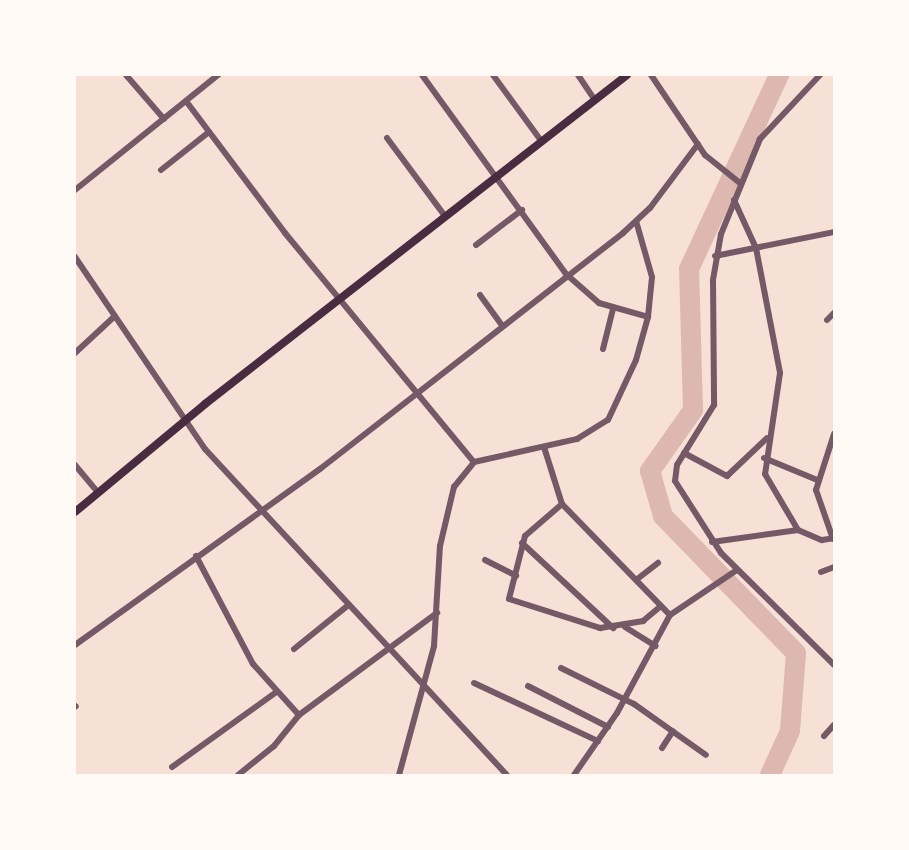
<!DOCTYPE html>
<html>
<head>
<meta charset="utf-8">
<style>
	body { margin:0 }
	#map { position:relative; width:909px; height:850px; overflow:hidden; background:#f7e1d7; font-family:"Varela Round",sans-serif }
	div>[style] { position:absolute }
	.river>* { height:20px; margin:-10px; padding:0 10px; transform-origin:10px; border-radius:10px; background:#dcb8b0 }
	.minor>* { height:6px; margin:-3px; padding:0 3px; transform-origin:3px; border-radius:3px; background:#755966 }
	.secondary>* { height:8px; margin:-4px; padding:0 4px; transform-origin:4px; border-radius:4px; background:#4a2c40 }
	span { translate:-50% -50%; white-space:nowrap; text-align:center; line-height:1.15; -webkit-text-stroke:4.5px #fffaf5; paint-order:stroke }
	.frame { position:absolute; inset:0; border:76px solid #fffaf5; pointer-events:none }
</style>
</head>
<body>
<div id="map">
	<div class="river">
		<div style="left:770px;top:775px;width:48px;rotate:-65.6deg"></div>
		<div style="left:790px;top:731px;width:78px;rotate:-85.6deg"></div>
		<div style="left:796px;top:653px;width:191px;rotate:-134.2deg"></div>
		<div style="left:663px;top:516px;width:47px;rotate:-106.1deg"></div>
		<div style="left:650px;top:471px;width:75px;rotate:-54.8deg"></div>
		<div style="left:693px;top:410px;width:141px;rotate:-91.6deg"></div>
		<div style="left:689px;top:269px;width:214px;rotate:-65.1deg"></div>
	</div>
	<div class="minor">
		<div style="left:126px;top:75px;width:58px;rotate:49.2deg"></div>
		<div style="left:422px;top:75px;width:246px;rotate:54.1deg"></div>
		<div style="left:566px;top:274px;width:44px;rotate:41.3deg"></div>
		<div style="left:599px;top:303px;width:51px;rotate:15.9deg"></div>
		<div style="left:493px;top:75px;width:83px;rotate:53.8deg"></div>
		<div style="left:578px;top:75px;width:30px;rotate:56deg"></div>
		<div style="left:651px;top:75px;width:97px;rotate:56deg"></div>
		<div style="left:705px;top:155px;width:45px;rotate:38.7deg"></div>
		<div style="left:820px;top:75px;width:88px;rotate:133.2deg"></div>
		<div style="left:760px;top:139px;width:103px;rotate:112.3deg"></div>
		<div style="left:721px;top:234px;width:47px;rotate:99.9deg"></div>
		<div style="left:713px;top:280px;width:125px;rotate:89.5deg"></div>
		<div style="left:714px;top:405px;width:70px;rotate:121.7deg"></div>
		<div style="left:677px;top:465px;width:16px;rotate:97deg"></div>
		<div style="left:675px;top:481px;width:85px;rotate:57.4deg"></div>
		<div style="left:721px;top:553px;width:159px;rotate:44.7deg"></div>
		<div style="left:186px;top:101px;width:165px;rotate:53.1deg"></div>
		<div style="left:285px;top:233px;width:297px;rotate:50.5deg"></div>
		<div style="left:387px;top:138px;width:97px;rotate:53.4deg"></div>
		<div style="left:161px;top:170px;width:61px;rotate:-38.4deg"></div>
		<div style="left:75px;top:190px;width:184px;rotate:-38.8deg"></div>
		<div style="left:734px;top:200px;width:53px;rotate:65.4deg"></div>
		<div style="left:756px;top:248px;width:127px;rotate:79.1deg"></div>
		<div style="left:780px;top:373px;width:102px;rotate:98.4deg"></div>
		<div style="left:765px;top:474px;width:65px;rotate:59.5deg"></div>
		<div style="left:798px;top:530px;width:26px;rotate:23deg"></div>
		<div style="left:822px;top:540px;width:12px;rotate:-9deg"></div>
		<div style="left:476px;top:245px;width:58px;rotate:-37.3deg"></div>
		<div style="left:715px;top:256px;width:121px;rotate:-11.4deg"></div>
		<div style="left:75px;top:257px;width:232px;rotate:55.9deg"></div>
		<div style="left:205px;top:449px;width:444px;rotate:47.2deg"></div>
		<div style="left:480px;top:295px;width:37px;rotate:54deg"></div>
		<div style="left:827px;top:320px;width:10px;rotate:-45deg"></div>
		<div style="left:603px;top:349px;width:41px;rotate:-76deg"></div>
		<div style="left:75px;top:353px;width:54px;rotate:-42.8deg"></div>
		<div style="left:544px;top:447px;width:60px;rotate:72.5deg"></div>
		<div style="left:562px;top:504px;width:155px;rotate:45.8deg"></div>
		<div style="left:684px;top:453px;width:49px;rotate:28.1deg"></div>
		<div style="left:727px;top:476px;width:55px;rotate:-43.5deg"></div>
		<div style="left:764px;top:458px;width:57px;rotate:22.5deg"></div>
		<div style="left:75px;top:465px;width:35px;rotate:50deg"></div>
		<div style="left:562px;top:504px;width:49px;rotate:139.1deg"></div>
		<div style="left:525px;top:536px;width:65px;rotate:104.3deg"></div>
		<div style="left:509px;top:599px;width:96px;rotate:17.7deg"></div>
		<div style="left:600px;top:628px;width:44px;rotate:-9.2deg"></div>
		<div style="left:643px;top:621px;width:23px;rotate:-40deg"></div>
		<div style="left:833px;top:539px;width:52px;rotate:-109.1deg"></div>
		<div style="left:816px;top:490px;width:59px;rotate:-72.2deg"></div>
		<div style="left:712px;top:542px;width:87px;rotate:-7.9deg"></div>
		<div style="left:522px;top:543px;width:125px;rotate:43deg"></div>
		<div style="left:196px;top:556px;width:122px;rotate:62.2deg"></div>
		<div style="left:253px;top:664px;width:69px;rotate:48deg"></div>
		<div style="left:485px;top:560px;width:35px;rotate:27deg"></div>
		<div style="left:821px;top:572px;width:14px;rotate:-21deg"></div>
		<div style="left:636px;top:580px;width:28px;rotate:-38deg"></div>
		<div style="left:625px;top:627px;width:36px;rotate:32deg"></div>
		<div style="left:75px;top:645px;width:302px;rotate:-35.7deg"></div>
		<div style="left:320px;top:469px;width:384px;rotate:-37.9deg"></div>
		<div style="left:623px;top:233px;width:37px;rotate:-43deg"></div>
		<div style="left:650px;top:208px;width:80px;rotate:-53.1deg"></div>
		<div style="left:294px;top:649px;width:67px;rotate:-38.9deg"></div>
		<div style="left:561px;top:668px;width:81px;rotate:26.3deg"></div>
		<div style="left:634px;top:704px;width:88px;rotate:35.3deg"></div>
		<div style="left:474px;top:683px;width:137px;rotate:25.1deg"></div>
		<div style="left:528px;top:686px;width:90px;rotate:27.1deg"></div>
		<div style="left:75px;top:707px;width:1px;rotate:-45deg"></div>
		<div style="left:824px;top:736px;width:15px;rotate:-48deg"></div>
		<div style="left:662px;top:748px;width:20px;rotate:-57deg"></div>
		<div style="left:172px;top:767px;width:127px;rotate:-35.7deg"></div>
		<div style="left:238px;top:775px;width:46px;rotate:-38.9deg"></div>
		<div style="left:274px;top:746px;width:40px;rotate:-51deg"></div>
		<div style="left:299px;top:715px;width:172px;rotate:-36.5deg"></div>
		<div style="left:399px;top:775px;width:134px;rotate:-74.8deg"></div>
		<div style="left:434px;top:646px;width:100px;rotate:-86.6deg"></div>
		<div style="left:440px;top:546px;width:61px;rotate:-76.7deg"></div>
		<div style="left:454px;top:487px;width:32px;rotate:-51deg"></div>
		<div style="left:474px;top:462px;width:106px;rotate:-12.6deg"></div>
		<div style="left:577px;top:439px;width:36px;rotate:-32deg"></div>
		<div style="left:608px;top:420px;width:66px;rotate:-65deg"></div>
		<div style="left:636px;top:360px;width:45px;rotate:-74.4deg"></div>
		<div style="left:648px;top:317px;width:40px;rotate:-84.3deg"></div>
		<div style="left:652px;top:277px;width:58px;rotate:-105.9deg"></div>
		<div style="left:574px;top:775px;width:75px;rotate:-55.3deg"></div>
		<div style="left:617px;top:713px;width:111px;rotate:-61.6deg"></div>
		<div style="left:670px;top:615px;width:81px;rotate:-33.9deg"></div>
	</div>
	<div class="secondary">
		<div style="left:75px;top:512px;width:169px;rotate:-39.7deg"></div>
		<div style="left:205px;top:404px;width:535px;rotate:-37.94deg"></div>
	</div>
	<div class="frame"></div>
</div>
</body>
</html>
